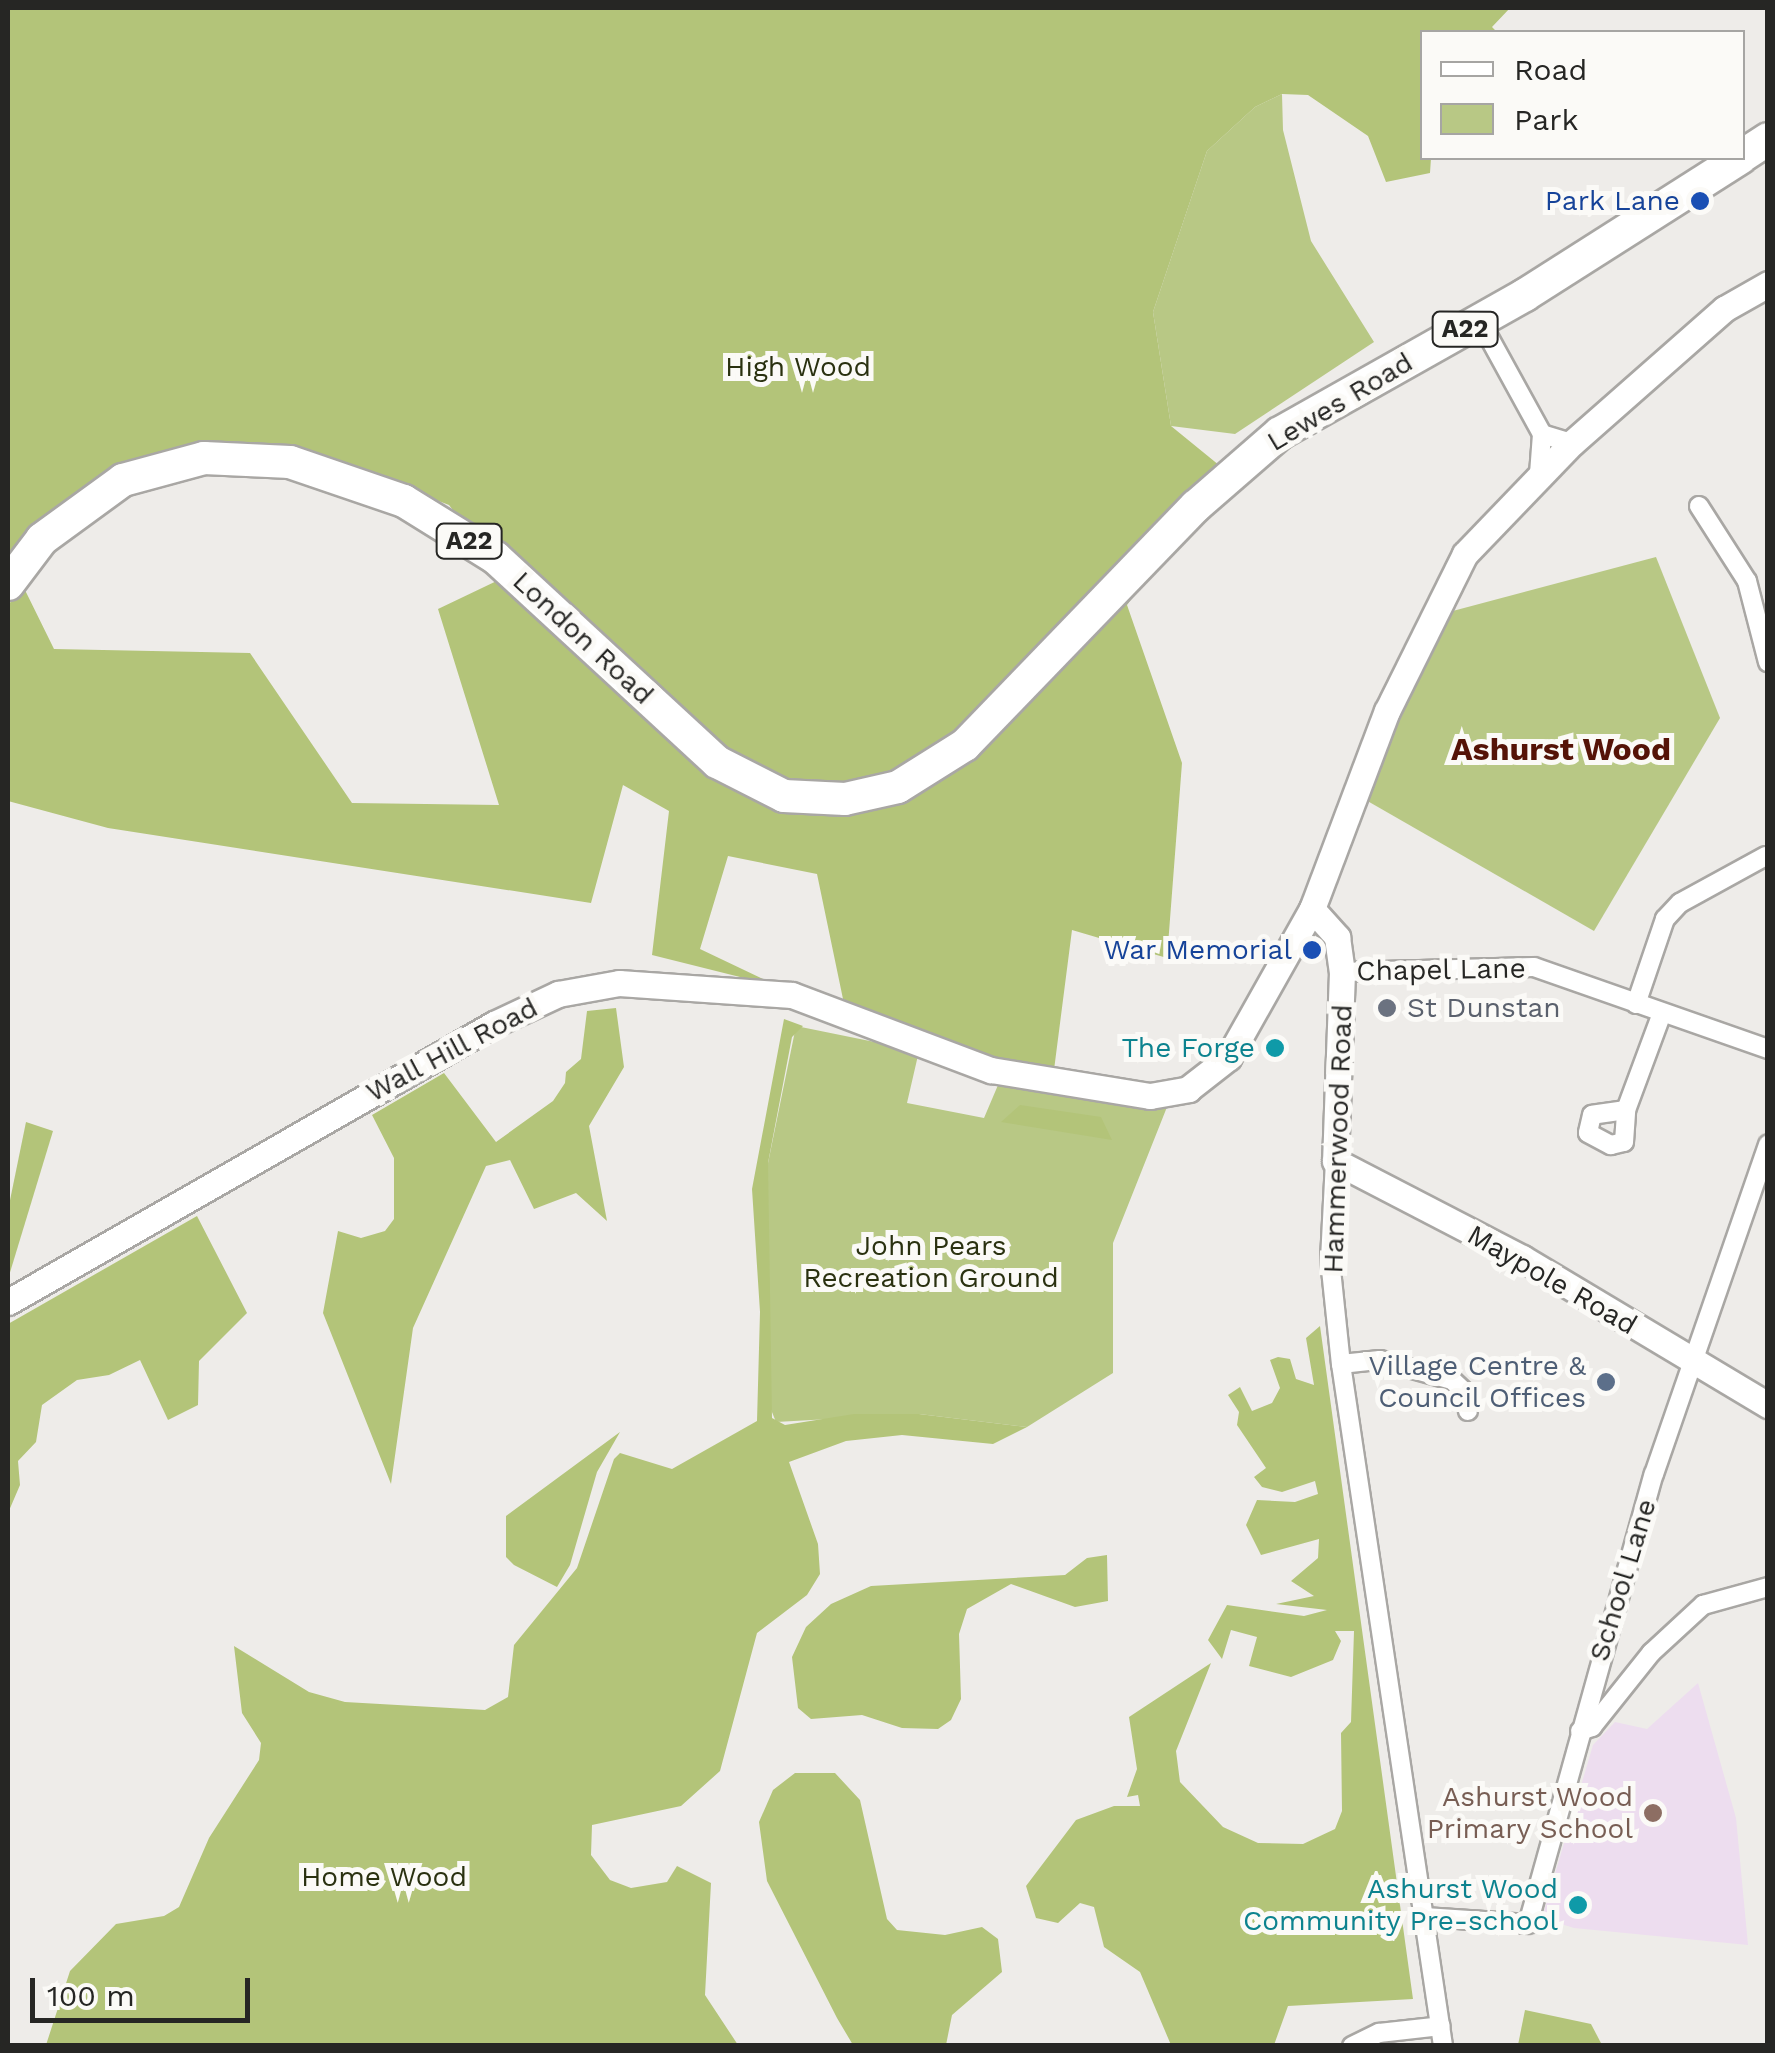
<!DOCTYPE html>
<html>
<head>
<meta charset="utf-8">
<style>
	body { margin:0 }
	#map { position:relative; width:1775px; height:2053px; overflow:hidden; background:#eeece9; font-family:"Work Sans",sans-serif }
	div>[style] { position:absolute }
	.education>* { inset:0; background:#edddef }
	.green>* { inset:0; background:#b8c885 }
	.forest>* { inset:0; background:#b3c479 }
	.roads { filter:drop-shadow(2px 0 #a9a7a4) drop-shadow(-2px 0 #a9a7a4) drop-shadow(0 2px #a9a7a4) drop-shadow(0 -2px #a9a7a4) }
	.street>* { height:18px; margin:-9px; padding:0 9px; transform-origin:9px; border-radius:9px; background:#fff }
	.secondary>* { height:25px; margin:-12.5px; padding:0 12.5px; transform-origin:12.5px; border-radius:12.5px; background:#fff }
	.highway>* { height:32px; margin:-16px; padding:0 16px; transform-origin:16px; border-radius:16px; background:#fff }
	.dots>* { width:28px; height:28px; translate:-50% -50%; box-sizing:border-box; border:5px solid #fbfaf7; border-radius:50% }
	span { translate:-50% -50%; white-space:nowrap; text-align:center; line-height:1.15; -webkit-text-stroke:10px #fbfaf7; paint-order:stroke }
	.shield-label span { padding:2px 8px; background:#fbfaf7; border:2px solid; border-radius:8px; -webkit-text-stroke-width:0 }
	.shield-label { font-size:25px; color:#262624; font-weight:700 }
	.transit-label { font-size:28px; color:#164399 }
	.right { translate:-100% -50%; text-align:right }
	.park-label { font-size:28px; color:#2a3110 }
	.street-label { font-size:28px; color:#262624 }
	.worship-label { font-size:28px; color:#5b616d }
	.left { translate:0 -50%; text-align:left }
	.culture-label { font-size:28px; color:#0d838f }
	.service-label { font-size:28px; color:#4e5e75 }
	.education-label { font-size:28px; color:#785e54 }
	.quarter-label { font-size:32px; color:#551307; font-weight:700 }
	.frame { position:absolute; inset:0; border:10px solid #262624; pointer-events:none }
	.legend { position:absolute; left:1420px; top:30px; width:325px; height:130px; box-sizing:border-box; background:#fbfaf7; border:2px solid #a6a5a3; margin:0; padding:12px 18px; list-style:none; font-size:30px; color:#262624 }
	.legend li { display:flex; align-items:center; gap:20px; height:50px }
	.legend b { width:50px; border:2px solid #a6a5a3 }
	.scale { position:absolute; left:30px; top:1978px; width:220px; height:45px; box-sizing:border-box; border:5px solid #262624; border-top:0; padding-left:12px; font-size:30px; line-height:35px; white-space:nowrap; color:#262624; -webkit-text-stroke:8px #fbfaf7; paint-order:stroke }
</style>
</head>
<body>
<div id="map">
	<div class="education">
		<div style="clip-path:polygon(1698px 1683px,1736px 1818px,1748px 1945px,1574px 1928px,1542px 1918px,1593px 1745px,1615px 1722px,1647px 1729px)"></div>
	</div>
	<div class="green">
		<div style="clip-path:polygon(1282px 94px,1283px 130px,1311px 241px,1374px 342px,1235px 434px,1171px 426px,1153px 312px,1207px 151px,1255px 107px)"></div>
		<div style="clip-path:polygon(1656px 557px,1720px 718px,1594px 931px,1364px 799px,1449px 612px)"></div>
		<div style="clip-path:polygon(796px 1026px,919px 1051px,907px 1103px,984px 1118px,1001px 1078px,1110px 1094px,1117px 1105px,1167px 1107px,1113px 1243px,1113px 1373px,1027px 1427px,919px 1414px,776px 1422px,768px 1402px,768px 1163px)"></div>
	</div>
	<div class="forest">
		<div style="clip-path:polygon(8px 8px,590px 10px,1510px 8px,1492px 27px,1497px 32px,1422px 32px,1422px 158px,1431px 158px,1430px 173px,1386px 182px,1368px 136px,1308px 95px,1282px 94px,1255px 107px,1207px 151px,1153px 312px,1171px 426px,1225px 470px,1127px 605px,1182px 763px,1167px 958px,1072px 930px,1054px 1070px,954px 1048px,843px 999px,817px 874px,728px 856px,700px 949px,763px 979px,760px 982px,652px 955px,669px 811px,623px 785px,591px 903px,108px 828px,8px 801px,8px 606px,22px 584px,54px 649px,250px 653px,352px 803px,499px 805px,438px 609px,505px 577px,449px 505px,298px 447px,208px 443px,8px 562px)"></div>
		<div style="clip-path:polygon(616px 1008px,624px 1067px,589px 1126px,607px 1221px,576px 1193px,534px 1209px,510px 1160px,486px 1166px,413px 1328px,391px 1484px,323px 1313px,338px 1231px,361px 1238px,385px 1231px,394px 1219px,394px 1158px,372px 1115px,444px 1073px,496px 1142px,553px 1101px,565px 1083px,566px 1072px,581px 1059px,587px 1011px)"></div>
		<div style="clip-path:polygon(784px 1019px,803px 1026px,792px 1037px,768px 1163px,772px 1418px,785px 1425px,854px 1414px,919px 1414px,1027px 1427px,993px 1444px,902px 1435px,846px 1441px,789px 1462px,818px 1544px,820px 1574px,807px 1595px,757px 1633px,720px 1771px,681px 1806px,592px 1825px,591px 1855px,610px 1880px,631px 1888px,667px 1882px,677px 1866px,711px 1883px,705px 1995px,738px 2045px,46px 2045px,70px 1971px,116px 1924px,164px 1916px,179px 1907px,209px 1838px,259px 1760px,261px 1743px,242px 1713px,234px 1646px,309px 1692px,345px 1702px,485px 1710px,508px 1697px,514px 1645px,577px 1568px,614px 1459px,620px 1453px,672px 1469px,757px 1421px,760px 1312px,752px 1189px)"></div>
		<div style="clip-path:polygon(1020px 1105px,1101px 1117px,1112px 1140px,1001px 1122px)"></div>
		<div style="clip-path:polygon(26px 1122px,53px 1131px,8px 1279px,8px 1210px)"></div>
		<div style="clip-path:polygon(197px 1216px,247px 1313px,199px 1361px,198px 1405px,168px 1420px,140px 1360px,109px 1375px,77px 1380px,42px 1405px,36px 1442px,18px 1461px,20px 1485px,8px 1513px,8px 1324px)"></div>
		<div style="clip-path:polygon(1320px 1326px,1413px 1999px,1288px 2006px,1274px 2045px,1171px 2045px,1140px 1972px,1104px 1947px,1094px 1907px,1080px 1903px,1058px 1923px,1036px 1918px,1026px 1886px,1076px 1820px,1114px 1806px,1140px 1806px,1138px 1795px,1127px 1797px,1137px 1769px,1129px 1717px,1211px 1663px,1176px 1751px,1180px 1782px,1223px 1827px,1258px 1843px,1303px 1844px,1335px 1829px,1342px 1811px,1341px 1733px,1351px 1722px,1354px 1631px,1335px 1631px,1341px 1641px,1333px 1660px,1291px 1677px,1249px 1666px,1257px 1637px,1231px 1630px,1222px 1659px,1208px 1640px,1227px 1605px,1304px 1616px,1327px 1610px,1276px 1604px,1314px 1596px,1291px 1581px,1318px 1558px,1319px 1539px,1261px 1555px,1246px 1525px,1257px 1500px,1295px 1502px,1318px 1494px,1315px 1481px,1282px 1492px,1262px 1487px,1254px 1477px,1266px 1468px,1237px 1425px,1239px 1412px,1228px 1395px,1240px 1387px,1252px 1411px,1272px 1403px,1280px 1388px,1270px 1360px,1278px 1357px,1290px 1359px,1296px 1379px,1314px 1385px,1306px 1338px)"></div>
		<div style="clip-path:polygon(620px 1432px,597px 1472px,570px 1565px,557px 1587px,514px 1565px,506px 1557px,506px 1516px)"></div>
		<div style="clip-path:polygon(1107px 1555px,1108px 1601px,1075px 1607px,1011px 1584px,967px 1609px,959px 1634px,961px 1699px,951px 1720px,938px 1729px,902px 1728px,862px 1715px,811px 1719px,798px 1708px,792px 1657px,806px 1627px,831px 1604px,871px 1586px,1065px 1575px,1087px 1558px)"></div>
		<div style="clip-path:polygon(795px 1773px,835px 1773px,860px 1800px,887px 1919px,897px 1930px,945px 1935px,982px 1927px,998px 1939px,1002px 1972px,952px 2015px,946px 2045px,853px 2045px,837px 2018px,767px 1881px,759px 1822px,773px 1790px)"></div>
		<div style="clip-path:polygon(1525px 2010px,1591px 2024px,1602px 2045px,1518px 2045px)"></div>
	</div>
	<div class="roads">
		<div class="street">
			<div style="left:1480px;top:321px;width:129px;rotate:61.2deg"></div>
			<div style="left:1539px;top:474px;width:40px;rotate:-85.7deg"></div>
			<div style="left:1542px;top:434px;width:31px;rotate:17deg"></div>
			<div style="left:1699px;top:506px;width:89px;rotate:57.4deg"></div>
			<div style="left:1747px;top:581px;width:84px;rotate:75.5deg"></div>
			<div style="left:1342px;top:972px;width:192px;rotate:-1.5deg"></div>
			<div style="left:1534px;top:967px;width:248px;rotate:19.3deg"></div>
			<div style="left:1636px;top:1004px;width:90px;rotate:-71.2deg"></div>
			<div style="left:1665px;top:919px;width:22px;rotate:-47deg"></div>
			<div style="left:1680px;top:903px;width:98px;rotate:-28.7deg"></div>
			<div style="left:1626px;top:1110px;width:34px;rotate:172deg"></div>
			<div style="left:1592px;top:1115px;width:18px;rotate:103deg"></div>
			<div style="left:1588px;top:1133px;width:26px;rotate:28deg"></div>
			<div style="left:1611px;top:1145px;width:13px;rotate:-13deg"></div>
			<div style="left:1624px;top:1142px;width:32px;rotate:-86deg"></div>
			<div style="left:1626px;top:1110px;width:103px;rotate:-69.6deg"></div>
			<div style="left:1335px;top:1161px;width:99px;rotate:92.9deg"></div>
			<div style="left:1330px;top:1260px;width:105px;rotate:84deg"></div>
			<div style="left:1341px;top:1364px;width:690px;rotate:81.49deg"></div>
			<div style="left:1341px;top:1364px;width:39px;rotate:-6deg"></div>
			<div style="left:1380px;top:1360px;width:75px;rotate:15.5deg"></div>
			<div style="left:1452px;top:1380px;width:19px;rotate:43deg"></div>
			<div style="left:1466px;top:1393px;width:18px;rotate:84deg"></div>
			<div style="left:1580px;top:1731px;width:13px;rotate:-18deg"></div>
			<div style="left:1592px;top:1727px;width:95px;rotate:-51.4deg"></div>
			<div style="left:1651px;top:1653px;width:71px;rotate:-42.7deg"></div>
			<div style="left:1703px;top:1605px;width:67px;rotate:-15.5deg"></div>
			<div style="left:1426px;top:1917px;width:102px;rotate:3.9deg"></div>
			<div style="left:1528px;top:1924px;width:467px;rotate:-74.4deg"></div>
			<div style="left:1654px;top:1474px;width:349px;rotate:-70.9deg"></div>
			<div style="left:1352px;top:2046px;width:30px;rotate:-26deg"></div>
			<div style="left:1379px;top:2033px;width:62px;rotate:-6.4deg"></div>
		</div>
		<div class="secondary">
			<div style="left:1312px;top:909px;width:38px;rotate:48deg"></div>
			<div style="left:1337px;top:937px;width:35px;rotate:82deg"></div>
			<div style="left:1342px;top:972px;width:189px;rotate:92.1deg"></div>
			<div style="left:1335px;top:1161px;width:211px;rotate:27.4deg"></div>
			<div style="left:1522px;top:1258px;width:287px;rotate:30.9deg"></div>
			<div style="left:8px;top:1302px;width:560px;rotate:-29.77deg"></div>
			<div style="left:494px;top:1024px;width:71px;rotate:-25.1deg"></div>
			<div style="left:558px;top:994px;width:62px;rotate:-10.2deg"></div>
			<div style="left:619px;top:983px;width:173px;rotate:4deg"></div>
			<div style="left:792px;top:995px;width:213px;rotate:20.7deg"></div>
			<div style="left:991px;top:1070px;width:161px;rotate:9.3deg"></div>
			<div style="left:1150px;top:1096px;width:39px;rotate:-10deg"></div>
			<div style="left:1188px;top:1089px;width:51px;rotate:-37.8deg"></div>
			<div style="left:1228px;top:1058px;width:171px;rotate:-60.6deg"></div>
			<div style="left:1312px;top:909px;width:212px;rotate:-69.3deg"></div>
			<div style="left:1387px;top:711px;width:175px;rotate:-63.6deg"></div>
			<div style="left:1465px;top:554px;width:154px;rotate:-46.1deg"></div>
			<div style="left:1572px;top:443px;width:203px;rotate:-41.4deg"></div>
			<div style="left:1724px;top:309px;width:51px;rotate:-29.6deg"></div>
		</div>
		<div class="highway">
			<div style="left:1742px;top:156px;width:31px;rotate:-33deg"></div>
			<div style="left:8px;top:584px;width:56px;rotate:-52.9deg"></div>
			<div style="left:42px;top:539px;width:100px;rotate:-36.1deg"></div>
			<div style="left:123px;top:480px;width:84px;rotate:-15.2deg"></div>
			<div style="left:204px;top:458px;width:86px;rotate:2.7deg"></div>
			<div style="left:290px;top:462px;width:120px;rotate:18.9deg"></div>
			<div style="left:404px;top:501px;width:108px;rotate:31.8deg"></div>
			<div style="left:496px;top:558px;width:301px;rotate:42.7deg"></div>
			<div style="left:717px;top:762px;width:75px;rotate:26.9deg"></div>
			<div style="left:784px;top:796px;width:61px;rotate:2.8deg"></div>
			<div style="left:845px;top:799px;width:54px;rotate:-12.8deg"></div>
			<div style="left:898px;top:787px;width:79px;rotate:-32.1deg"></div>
			<div style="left:965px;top:745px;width:332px;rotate:-46deg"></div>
			<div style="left:1196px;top:506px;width:111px;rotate:-41deg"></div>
			<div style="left:1280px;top:433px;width:281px;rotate:-29.4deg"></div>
			<div style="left:1525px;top:295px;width:255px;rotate:-32.5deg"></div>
		</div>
	</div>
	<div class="dots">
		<div style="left:1700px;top:201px;background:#1a4fb4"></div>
		<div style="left:1312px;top:950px;background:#1a4fb4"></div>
		<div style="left:1387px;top:1008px;background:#6b7280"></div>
		<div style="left:1275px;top:1048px;background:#0f9aa8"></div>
		<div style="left:1606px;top:1382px;background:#5c6f8a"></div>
		<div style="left:1653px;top:1813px;background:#8d6e63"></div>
		<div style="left:1578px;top:1905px;background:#0f9aa8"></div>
	</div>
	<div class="shield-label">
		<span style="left:1465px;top:329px">A22</span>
		<span style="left:469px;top:541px">A22</span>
	</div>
	<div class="transit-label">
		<span class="right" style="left:1680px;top:201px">Park Lane</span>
		<span class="right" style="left:1292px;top:950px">War Memorial</span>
	</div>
	<div class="park-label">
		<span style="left:798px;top:367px">High Wood</span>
		<span style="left:931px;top:1262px">John Pears<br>Recreation Ground</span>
		<span style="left:384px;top:1877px">Home Wood</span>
	</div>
	<div class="street-label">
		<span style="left:1340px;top:402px;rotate:-31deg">Lewes Road</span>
		<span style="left:583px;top:638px;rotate:43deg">London Road</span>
		<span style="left:1441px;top:970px;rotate:-1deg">Chapel Lane</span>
		<span style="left:452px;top:1050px;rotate:-28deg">Wall Hill Road</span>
		<span style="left:1338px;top:1139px;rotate:-88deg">Hammerwood Road</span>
		<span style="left:1552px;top:1280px;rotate:30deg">Maypole Road</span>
		<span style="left:1623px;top:1580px;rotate:-73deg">School Lane</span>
	</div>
	<div class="worship-label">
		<span class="left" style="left:1407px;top:1008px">St Dunstan</span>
	</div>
	<div class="culture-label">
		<span class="right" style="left:1255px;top:1048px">The Forge</span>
		<span class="right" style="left:1558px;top:1905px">Ashurst Wood<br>Community Pre-school</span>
	</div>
	<div class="service-label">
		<span class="right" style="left:1586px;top:1382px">Village Centre &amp;<br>Council Offices</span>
	</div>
	<div class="education-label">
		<span class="right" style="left:1633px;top:1813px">Ashurst Wood<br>Primary School</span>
	</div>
	<div class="quarter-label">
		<span style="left:1561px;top:749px">Ashurst Wood</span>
	</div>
	<div class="frame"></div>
	<ul class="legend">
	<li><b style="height:12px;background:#fff"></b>Road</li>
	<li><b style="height:28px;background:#b8c885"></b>Park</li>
	</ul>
	<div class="scale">100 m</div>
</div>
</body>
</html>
